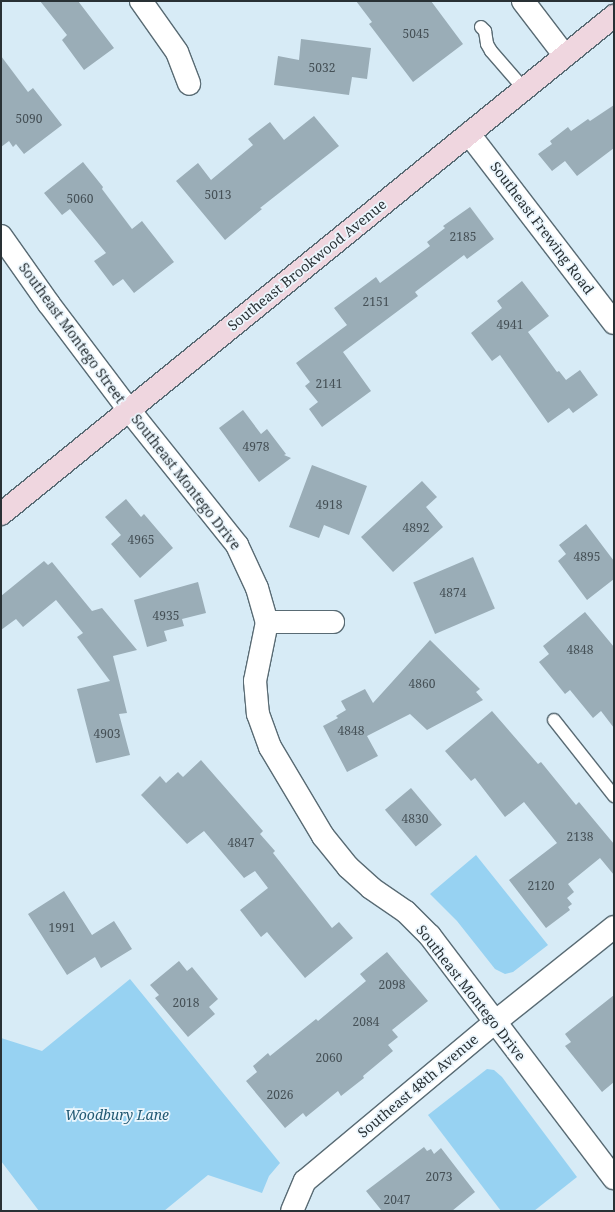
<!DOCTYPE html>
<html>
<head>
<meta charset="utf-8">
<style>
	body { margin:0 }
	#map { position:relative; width:615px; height:1212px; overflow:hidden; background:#d7ebf6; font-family:"Noto Serif",serif }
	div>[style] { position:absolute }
	.green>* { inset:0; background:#97d2f2 }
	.building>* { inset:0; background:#9aadb7; transform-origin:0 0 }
	.roads { filter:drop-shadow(1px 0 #596b74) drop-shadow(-1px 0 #596b74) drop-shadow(0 1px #596b74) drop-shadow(0 -1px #596b74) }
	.service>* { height:12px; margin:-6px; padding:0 6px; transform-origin:6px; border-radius:6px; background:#fff }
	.minor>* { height:22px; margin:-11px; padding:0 11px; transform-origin:11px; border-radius:11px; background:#fff }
	.secondary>* { height:22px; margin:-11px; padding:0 11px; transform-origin:11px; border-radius:11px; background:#efd6df }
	span { translate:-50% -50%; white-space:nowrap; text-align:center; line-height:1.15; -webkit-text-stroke:3.5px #ebf6fd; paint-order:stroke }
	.number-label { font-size:12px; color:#455056 }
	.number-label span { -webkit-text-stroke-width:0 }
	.street-label { font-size:14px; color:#293135 }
	.park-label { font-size:14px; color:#235a74; font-style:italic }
	.frame { position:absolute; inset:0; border:2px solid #293135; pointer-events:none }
</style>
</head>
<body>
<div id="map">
	<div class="green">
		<div style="clip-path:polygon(476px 855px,548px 945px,513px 972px,505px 974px,495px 969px,457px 921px,430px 894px)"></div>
		<div style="clip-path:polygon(130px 979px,280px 1163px,269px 1176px,262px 1193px,208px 1175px,164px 1211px,39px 1211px,1px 1161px,1px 1038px,42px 1051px)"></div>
		<div style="clip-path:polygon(487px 1069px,494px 1070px,502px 1077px,577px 1177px,534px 1211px,501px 1211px,428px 1115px)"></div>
	</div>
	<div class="building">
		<div style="clip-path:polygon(40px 1px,78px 1px,114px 48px,84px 70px,62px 40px,67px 35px)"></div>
		<div style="clip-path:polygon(356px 1px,431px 1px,463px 44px,413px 82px,369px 24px,372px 22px)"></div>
		<div style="clip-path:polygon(301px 39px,371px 48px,367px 79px,352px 77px,349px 95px,274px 85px,278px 56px,299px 60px)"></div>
		<div style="clip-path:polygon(1px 56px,28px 92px,33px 88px,62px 125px,24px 154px,16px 144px,13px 147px,9px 141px,1px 147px)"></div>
		<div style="clip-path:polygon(614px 105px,614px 148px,577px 176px,565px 161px,552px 171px,538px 154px,552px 144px,550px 141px,568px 127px,571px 131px,588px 119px,590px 121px)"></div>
		<div style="clip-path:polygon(314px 116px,339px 146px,260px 208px,262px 209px,225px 240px,176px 181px,198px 163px,211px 180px,253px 145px,248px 139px,270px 122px,284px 140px)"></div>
		<div style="clip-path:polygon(83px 162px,103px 187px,102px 189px,132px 229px,142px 221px,174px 262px,134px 293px,123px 279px,113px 286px,94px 261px,106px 253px,70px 209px,62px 215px,44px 193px)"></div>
		<div style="clip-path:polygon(470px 207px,494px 239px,467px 259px,464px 255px,415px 292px,418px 296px,343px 352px,371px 391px,322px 427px,309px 409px,318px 402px,305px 386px,310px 382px,296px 363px,347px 325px,334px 308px,376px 277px,380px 283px,430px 246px,427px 242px,445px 228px,443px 226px)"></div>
		<div style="clip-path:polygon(522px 281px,549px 316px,528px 332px,557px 372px,559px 371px,566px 380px,580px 370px,598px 395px,573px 413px,569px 408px,548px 423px,500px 355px,492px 361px,471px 333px,502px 308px,497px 301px)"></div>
		<div style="clip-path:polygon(243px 410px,261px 434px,267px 429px,286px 454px,284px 455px,291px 458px,259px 482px,219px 428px)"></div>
		<div style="clip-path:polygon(312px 465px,367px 486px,349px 535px,324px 525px,319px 538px,289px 527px)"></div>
		<div style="clip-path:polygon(422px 481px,437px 497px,426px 507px,443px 527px,393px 572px,361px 537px)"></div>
		<div style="clip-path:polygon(126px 499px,141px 517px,144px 514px,173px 548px,140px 578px,111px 544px,121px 535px,105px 517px)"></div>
		<div style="clip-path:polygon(586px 524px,614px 561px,614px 579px,587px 600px,558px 561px,566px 554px,559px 545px)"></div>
		<div style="left:473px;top:557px;width:56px;height:65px;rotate:67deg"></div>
		<div style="clip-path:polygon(44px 561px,48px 565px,52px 562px,92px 611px,102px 608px,137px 650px,113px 656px,127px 713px,119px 714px,130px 755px,96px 763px,77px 689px,110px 681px,77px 637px,83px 633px,56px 600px,23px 627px,16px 619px,1px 630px,1px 596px)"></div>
		<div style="clip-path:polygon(198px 582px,206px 613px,182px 619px,184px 626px,164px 631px,167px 641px,147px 647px,134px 600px)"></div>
		<div style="clip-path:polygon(585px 612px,614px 647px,614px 728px,601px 711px,593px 718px,570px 690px,565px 694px,539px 662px,549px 654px,543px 646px)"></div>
		<div style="clip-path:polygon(430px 640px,480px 689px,476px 692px,483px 700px,427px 730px,410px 714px,367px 736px,378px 756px,347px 772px,323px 726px,338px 718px,336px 716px,346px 710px,341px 701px,365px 689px,373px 703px)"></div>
		<div style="clip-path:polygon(492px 711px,538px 764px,541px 762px,576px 805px,579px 802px,614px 844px,614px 875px,600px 858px,568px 884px,574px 892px,567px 898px,572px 904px,568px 907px,570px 910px,546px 928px,509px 880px,557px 843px,524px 802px,505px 817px,475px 778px,471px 781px,445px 751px)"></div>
		<div style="clip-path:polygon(201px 760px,263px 831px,260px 834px,275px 851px,273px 853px,332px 928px,339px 922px,353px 938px,305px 978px,267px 932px,261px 937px,240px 910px,268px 888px,255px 871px,244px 878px,204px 831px,187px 844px,141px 795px,160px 776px,166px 783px,178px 772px,183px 777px)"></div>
		<div style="left:411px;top:788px;width:48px;height:34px;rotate:50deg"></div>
		<div style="clip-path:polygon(64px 891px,92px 935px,114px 921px,132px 949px,101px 968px,95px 957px,67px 975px,28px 914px)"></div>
		<div style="clip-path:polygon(387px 952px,428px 1001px,392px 1030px,398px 1037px,388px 1045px,393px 1051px,363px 1076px,364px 1078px,341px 1096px,338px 1091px,306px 1117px,303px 1113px,285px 1128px,246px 1081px,257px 1072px,253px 1066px,268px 1053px,270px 1056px,316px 1019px,318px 1021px,366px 981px,360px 974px)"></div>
		<div style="clip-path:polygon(179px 961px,187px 971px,192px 967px,218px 999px,209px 1007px,215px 1014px,188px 1037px,155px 998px,159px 995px,150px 985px)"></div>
		<div style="clip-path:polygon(614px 995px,614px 1082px,602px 1092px,565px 1046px,571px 1042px,565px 1034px)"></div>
		<div style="clip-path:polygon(424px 1147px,427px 1151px,431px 1149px,434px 1154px,441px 1148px,475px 1192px,452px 1211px,382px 1211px,366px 1191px)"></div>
	</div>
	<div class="roads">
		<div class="service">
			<div style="left:481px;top:27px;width:6px;rotate:45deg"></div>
			<div style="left:485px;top:31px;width:13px;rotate:81deg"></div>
			<div style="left:487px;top:44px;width:8px;rotate:60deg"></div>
			<div style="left:491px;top:51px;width:50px;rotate:49deg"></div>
			<div style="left:554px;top:720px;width:97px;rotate:51.7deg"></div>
		</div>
		<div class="minor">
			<div style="left:141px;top:1px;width:62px;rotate:54.8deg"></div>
			<div style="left:177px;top:52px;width:34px;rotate:69deg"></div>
			<div style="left:523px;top:1px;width:69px;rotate:52.6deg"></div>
			<div style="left:469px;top:134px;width:238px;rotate:52.5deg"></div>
			<div style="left:1px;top:236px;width:83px;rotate:54.8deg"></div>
			<div style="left:49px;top:304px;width:133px;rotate:53deg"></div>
			<div style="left:129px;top:410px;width:173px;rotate:51.3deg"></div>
			<div style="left:237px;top:545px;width:47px;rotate:65.1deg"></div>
			<div style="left:257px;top:588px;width:35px;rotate:74deg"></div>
			<div style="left:267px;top:622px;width:60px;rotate:101.5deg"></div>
			<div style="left:255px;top:681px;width:33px;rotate:85deg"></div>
			<div style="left:258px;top:714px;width:35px;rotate:70deg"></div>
			<div style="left:270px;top:747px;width:104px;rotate:59.2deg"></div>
			<div style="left:323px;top:836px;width:40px;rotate:51deg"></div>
			<div style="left:348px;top:867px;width:31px;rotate:42deg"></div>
			<div style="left:371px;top:888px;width:42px;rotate:34.4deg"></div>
			<div style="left:406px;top:912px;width:34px;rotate:45deg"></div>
			<div style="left:430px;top:936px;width:304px;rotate:52.8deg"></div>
			<div style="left:267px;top:622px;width:66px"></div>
			<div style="left:292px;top:1211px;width:33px;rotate:-67deg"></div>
			<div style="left:305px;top:1181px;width:248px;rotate:-39.9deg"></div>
			<div style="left:495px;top:1022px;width:152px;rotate:-38.6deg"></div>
		</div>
		<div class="secondary">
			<div style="left:1px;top:514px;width:790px;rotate:-39.09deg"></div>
		</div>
	</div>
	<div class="number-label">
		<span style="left:416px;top:34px">5045</span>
		<span style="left:322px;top:68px">5032</span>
		<span style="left:29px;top:119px">5090</span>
		<span style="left:218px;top:195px">5013</span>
		<span style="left:80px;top:199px">5060</span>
		<span style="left:463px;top:237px">2185</span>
		<span style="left:376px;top:302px">2151</span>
		<span style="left:510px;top:325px">4941</span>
		<span style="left:329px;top:384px">2141</span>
		<span style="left:256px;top:447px">4978</span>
		<span style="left:329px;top:505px">4918</span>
		<span style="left:416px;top:528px">4892</span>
		<span style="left:141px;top:540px">4965</span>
		<span style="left:587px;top:557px">4895</span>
		<span style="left:453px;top:593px">4874</span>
		<span style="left:166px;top:616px">4935</span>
		<span style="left:580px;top:650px">4848</span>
		<span style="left:422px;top:684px">4860</span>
		<span style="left:351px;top:731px">4848</span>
		<span style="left:107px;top:734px">4903</span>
		<span style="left:415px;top:819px">4830</span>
		<span style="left:580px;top:837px">2138</span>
		<span style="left:241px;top:843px">4847</span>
		<span style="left:541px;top:886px">2120</span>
		<span style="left:62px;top:928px">1991</span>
		<span style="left:392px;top:985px">2098</span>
		<span style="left:186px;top:1003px">2018</span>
		<span style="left:366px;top:1022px">2084</span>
		<span style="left:329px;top:1058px">2060</span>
		<span style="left:280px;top:1095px">2026</span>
		<span style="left:439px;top:1177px">2073</span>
		<span style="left:397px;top:1200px">2047</span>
	</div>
	<div class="street-label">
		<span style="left:542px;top:228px;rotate:53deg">Southeast Frewing Road</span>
		<span style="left:307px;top:265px;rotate:-39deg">Southeast Brookwood Avenue</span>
		<span style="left:72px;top:333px;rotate:54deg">Southeast Montego Street</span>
		<span style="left:186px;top:482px;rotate:52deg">Southeast Montego Drive</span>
		<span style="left:471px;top:993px;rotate:52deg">Southeast Montego Drive</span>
		<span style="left:418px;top:1086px;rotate:-40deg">Southeast 48th Avenue</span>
	</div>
	<div class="park-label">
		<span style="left:117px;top:1115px">Woodbury Lane</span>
	</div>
	<div class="frame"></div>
</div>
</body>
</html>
